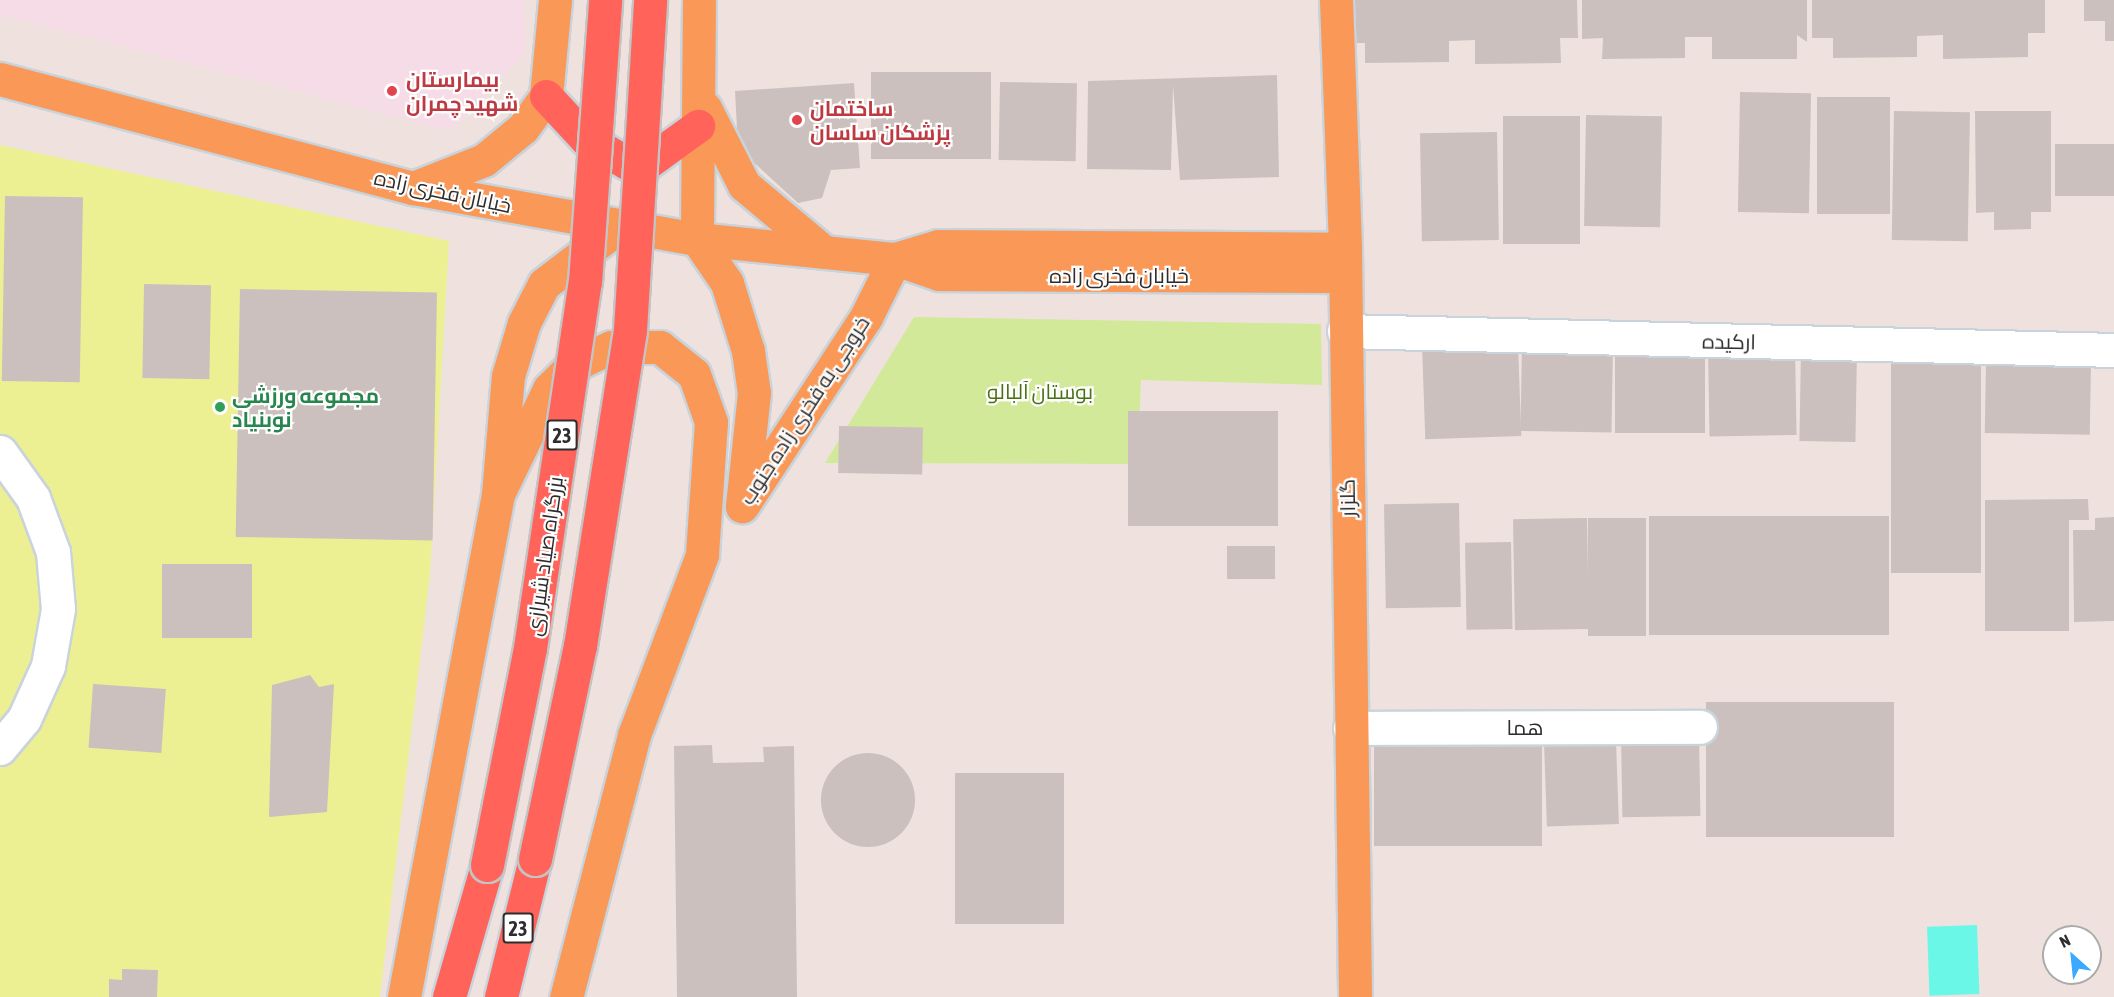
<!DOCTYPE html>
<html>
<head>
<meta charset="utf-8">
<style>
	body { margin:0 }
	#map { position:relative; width:2114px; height:997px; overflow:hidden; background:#efe2de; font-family:"Asap Condensed",Cairo,sans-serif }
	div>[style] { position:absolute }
	.medical>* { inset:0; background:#f6dce7 }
	.green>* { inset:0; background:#d1e998 }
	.pitch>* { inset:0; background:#ecf093 }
	.water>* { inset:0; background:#6bf7e8; transform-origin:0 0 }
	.building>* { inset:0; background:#cbc0bd; transform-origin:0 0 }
	.round { border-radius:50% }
	.roads { filter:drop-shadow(2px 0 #c9d3db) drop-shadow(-2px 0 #c9d3db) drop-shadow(0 2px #c9d3db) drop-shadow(0 -2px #c9d3db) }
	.minor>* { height:33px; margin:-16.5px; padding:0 16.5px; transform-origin:16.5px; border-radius:16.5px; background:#fff }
	.major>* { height:33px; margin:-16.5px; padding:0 16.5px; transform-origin:16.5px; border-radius:16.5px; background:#fa9858 }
	.highway>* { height:33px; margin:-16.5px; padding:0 16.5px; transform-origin:16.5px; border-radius:16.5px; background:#ff6359 }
	.bridges { filter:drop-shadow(2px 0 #c4c4c4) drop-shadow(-2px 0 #c4c4c4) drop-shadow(0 2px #c4c4c4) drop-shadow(0 -2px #c4c4c4) }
	.highway-bridge>* { height:33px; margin:-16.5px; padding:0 16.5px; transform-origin:16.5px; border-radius:16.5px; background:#ff6359 }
	.dots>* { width:16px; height:16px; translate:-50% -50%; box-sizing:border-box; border:3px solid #fff; border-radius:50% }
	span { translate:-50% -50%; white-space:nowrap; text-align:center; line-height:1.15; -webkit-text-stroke:4.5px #fff; paint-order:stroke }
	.shield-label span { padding:2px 4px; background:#fff; border:2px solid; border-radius:4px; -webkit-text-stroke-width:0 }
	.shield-label { font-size:20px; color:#2d2d2d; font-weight:700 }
	.health-label { font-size:21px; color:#be3a42; font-weight:700 }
	.left { translate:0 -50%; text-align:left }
	.street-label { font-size:21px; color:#2d2d2d }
	.park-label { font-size:21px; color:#4b7116 }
	.leisure-label { font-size:21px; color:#27864d; font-weight:700 }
	.north { position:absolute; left:2042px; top:925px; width:60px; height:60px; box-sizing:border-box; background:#fff; border:2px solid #ababab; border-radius:50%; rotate:333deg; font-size:16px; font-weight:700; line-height:24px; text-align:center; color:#2d2d2d }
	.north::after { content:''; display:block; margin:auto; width:21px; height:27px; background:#3ba9ff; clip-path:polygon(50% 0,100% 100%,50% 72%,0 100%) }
</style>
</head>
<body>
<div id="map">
	<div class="medical">
		<div style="clip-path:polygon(0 0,523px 0,527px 51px,451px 131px,0 15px)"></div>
	</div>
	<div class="green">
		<div style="clip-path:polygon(914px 317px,1321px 324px,1322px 385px,1141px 380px,1137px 464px,825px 463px)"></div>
	</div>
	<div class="pitch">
		<div style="clip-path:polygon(0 145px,449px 241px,430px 574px,380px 997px,0 997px)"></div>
	</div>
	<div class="water">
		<div style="left:1977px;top:925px;width:69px;height:50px;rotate:88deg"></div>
	</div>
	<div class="building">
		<div style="clip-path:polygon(1344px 0,1577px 0,1578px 38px,1560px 38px,1561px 63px,1475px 64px,1475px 40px,1449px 41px,1449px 62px,1365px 63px,1365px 43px,1344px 43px)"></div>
		<div style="clip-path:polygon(1582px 0,1807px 0,1807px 42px,1797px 35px,1797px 59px,1712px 59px,1712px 37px,1685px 37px,1685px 58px,1602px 59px,1603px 38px,1582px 39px)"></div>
		<div style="clip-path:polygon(1812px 0,2045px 0,2045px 33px,2028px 33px,2028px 57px,1943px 59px,1943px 35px,1917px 36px,1917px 57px,1833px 58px,1833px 38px,1812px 38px)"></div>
		<div style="clip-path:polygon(2084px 0,2114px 0,2114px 41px,2105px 41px,2105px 21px,2084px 21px)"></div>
		<div style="left:991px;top:72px;width:87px;height:120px;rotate:90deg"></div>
		<div style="clip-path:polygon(1277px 75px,1279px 177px,1180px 180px,1173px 85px,1171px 170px,1087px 169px,1088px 81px)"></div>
		<div style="left:1000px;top:82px;width:77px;height:78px;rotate:1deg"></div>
		<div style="clip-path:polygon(854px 83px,860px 168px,831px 170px,822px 198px,798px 203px,738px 148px,735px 91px)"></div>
		<div style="left:1740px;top:92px;width:71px;height:120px;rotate:1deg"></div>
		<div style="left:1817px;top:97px;width:73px;height:117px"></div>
		<div style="left:1894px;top:111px;width:76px;height:129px;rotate:1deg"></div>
		<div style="clip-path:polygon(1975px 111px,2051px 111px,2051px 212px,2031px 212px,2031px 229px,1994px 230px,1994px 212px,1976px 213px)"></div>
		<div style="left:1586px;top:115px;width:76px;height:111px;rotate:1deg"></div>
		<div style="left:1503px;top:116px;width:77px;height:128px"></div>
		<div style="left:1497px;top:132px;width:108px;height:77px;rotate:89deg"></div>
		<div style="left:2114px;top:144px;width:52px;height:59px;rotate:90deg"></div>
		<div style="left:5px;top:196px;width:78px;height:185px;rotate:1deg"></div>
		<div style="left:144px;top:284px;width:67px;height:94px;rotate:1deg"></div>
		<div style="left:240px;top:289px;width:197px;height:248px;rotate:1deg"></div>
		<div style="left:1518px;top:343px;width:93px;height:96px;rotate:88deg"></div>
		<div style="left:1522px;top:344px;width:91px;height:87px;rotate:1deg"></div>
		<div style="left:1615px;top:345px;width:90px;height:88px"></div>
		<div style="left:1795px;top:347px;width:88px;height:87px;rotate:89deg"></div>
		<div style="left:1801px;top:350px;width:56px;height:91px;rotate:1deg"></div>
		<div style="left:1981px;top:353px;width:220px;height:90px;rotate:90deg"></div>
		<div style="left:1986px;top:362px;width:105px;height:71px;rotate:1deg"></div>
		<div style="left:1128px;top:411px;width:150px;height:115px"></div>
		<div style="left:839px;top:426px;width:84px;height:47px;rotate:1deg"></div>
		<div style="clip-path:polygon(2088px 499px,2089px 520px,2069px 520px,2069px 631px,1985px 631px,1985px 500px)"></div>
		<div style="left:1459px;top:503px;width:104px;height:75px;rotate:89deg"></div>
		<div style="left:1889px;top:516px;width:119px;height:240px;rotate:90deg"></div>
		<div style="clip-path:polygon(2114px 517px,2114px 621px,2074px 622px,2073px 530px,2095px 530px,2095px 518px)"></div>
		<div style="left:1587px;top:518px;width:111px;height:74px;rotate:89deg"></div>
		<div style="left:1588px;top:518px;width:58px;height:118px"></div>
		<div style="left:1511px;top:542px;width:87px;height:46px;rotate:89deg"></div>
		<div style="left:1275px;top:546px;width:33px;height:48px;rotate:90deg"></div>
		<div style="left:162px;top:564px;width:90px;height:74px"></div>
		<div style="clip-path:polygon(310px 675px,319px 687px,334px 684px,327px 812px,269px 817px,272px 685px)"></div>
		<div style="left:93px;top:684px;width:73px;height:64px;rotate:4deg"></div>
		<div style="left:1706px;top:702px;width:188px;height:135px"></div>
		<div style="left:1699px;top:734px;width:82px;height:78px;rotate:89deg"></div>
		<div style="left:1374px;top:736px;width:168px;height:110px"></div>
		<div style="left:1616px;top:741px;width:83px;height:72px;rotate:88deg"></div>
		<div style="clip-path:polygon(712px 745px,713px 763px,764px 762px,763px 747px,794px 746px,797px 997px,677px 997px,674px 746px)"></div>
		<div class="round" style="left:821px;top:753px;width:94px;height:94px"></div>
		<div style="left:1064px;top:773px;width:151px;height:109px;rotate:90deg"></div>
		<div style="clip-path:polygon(122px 969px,158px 970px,157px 997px,109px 997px,109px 979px,122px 980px)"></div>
	</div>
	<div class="roads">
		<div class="minor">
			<div style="left:1344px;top:331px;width:770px;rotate:1.41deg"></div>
			<div style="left:0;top:452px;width:57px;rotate:54.3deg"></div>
			<div style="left:33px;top:498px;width:58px;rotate:69.7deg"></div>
			<div style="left:53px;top:552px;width:57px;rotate:85deg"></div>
			<div style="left:58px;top:609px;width:58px;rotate:100deg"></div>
			<div style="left:48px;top:666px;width:58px;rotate:114.4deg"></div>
			<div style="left:24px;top:719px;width:38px;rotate:130deg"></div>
			<div style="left:1350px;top:728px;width:350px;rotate:-0.2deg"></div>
		</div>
		<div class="major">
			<div style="left:699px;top:0;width:239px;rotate:90.5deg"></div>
			<div style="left:697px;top:239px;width:53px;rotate:55.7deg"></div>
			<div style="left:727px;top:283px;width:71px;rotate:72.8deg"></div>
			<div style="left:748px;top:351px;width:42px;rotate:81.9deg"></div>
			<div style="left:754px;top:393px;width:114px;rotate:96.1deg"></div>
			<div style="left:1336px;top:0;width:249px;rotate:87.9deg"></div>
			<div style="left:1345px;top:249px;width:748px;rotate:89.23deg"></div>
			<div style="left:0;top:79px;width:427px;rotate:14.8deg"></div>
			<div style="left:413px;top:188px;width:289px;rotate:10.2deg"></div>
			<div style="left:697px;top:239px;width:199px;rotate:5.8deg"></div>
			<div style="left:895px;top:259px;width:46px;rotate:18.8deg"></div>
			<div style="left:939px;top:274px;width:406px;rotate:0.3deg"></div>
			<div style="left:705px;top:108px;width:86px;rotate:63.1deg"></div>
			<div style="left:744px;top:185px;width:104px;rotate:39.9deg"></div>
			<div style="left:413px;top:188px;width:76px;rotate:-21.5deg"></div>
			<div style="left:484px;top:160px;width:50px;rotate:-39.4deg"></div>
			<div style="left:523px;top:128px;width:39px;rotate:-54deg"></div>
			<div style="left:546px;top:96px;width:96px;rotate:-84.6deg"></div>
			<div style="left:895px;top:259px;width:45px;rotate:-16.8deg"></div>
			<div style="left:938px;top:246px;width:407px;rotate:0.4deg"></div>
			<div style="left:498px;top:494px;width:117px;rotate:-64.1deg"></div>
			<div style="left:549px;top:389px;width:33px;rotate:-45deg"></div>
			<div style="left:572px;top:366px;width:43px;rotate:-26deg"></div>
			<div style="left:611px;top:347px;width:49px"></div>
			<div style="left:660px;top:347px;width:43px;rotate:38.5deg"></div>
			<div style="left:694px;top:374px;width:51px;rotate:70.5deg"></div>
			<div style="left:711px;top:422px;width:133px;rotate:93.9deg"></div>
			<div style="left:702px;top:555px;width:192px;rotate:110.7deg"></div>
			<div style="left:634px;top:735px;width:271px;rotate:104.5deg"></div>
			<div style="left:745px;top:502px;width:221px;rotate:-56.8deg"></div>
			<div style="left:866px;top:317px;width:65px;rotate:-63.4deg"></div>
			<div style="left:404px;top:997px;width:512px;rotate:-79.41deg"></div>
			<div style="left:498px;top:494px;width:118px;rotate:-85.2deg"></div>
			<div style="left:508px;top:376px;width:55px;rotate:-73.2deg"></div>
			<div style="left:524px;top:323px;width:44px;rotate:-62.9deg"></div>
			<div style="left:544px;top:284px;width:79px;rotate:-37.3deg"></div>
		</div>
		<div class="highway">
			<div style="left:546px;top:96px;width:59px;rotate:47.1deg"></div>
			<div style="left:586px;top:139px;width:48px;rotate:30.3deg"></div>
			<div style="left:627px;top:163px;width:21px;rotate:-3deg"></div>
			<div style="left:648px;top:162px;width:62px;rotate:-35.8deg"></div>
			<div style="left:449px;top:997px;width:137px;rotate:-73.9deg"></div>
			<div style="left:501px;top:997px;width:142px;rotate:-76.2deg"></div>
		</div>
	</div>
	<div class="bridges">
		<div class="highway-bridge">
			<div style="left:535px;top:859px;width:218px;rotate:-78.1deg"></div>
			<div style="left:580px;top:646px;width:320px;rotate:-81deg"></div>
			<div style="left:630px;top:330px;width:331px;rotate:-86.5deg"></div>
			<div style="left:487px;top:865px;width:221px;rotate:-78.8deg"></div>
			<div style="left:530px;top:648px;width:370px;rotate:-81.5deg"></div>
			<div style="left:585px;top:282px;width:283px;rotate:-85.9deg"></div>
		</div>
	</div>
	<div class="dots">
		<div style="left:392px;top:91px;background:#e0444e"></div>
		<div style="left:797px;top:120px;background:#e0444e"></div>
		<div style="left:220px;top:407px;background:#2e9e5b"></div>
	</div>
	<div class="shield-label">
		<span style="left:562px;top:435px">23</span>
		<span style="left:518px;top:928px">23</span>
	</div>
	<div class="health-label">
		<span class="left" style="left:406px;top:91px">بیمارستان<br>شهید چمران</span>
		<span class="left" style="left:810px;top:120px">ساختمان<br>پزشکان ساسان</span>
	</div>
	<div class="street-label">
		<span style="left:443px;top:191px;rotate:12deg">خیابان فخری زاده</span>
		<span style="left:1119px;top:275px">خیابان فخری زاده</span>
		<span style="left:1729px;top:341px;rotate:1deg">ارکیده</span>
		<span style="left:804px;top:410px;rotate:-57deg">خروجی به فخری زاده جنوب</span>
		<span style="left:1347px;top:498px;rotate:-91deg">گلزار</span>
		<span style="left:544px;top:556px;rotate:-82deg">بزرگراه صیاد شیرازی</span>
		<span style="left:1525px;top:727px">هما</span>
	</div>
	<div class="park-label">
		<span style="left:1040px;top:391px">بوستان آلبالو</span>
	</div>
	<div class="leisure-label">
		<span class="left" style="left:232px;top:407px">مجموعه ورزشی<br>نوبنیاد</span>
	</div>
	<div class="north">N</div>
</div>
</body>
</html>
